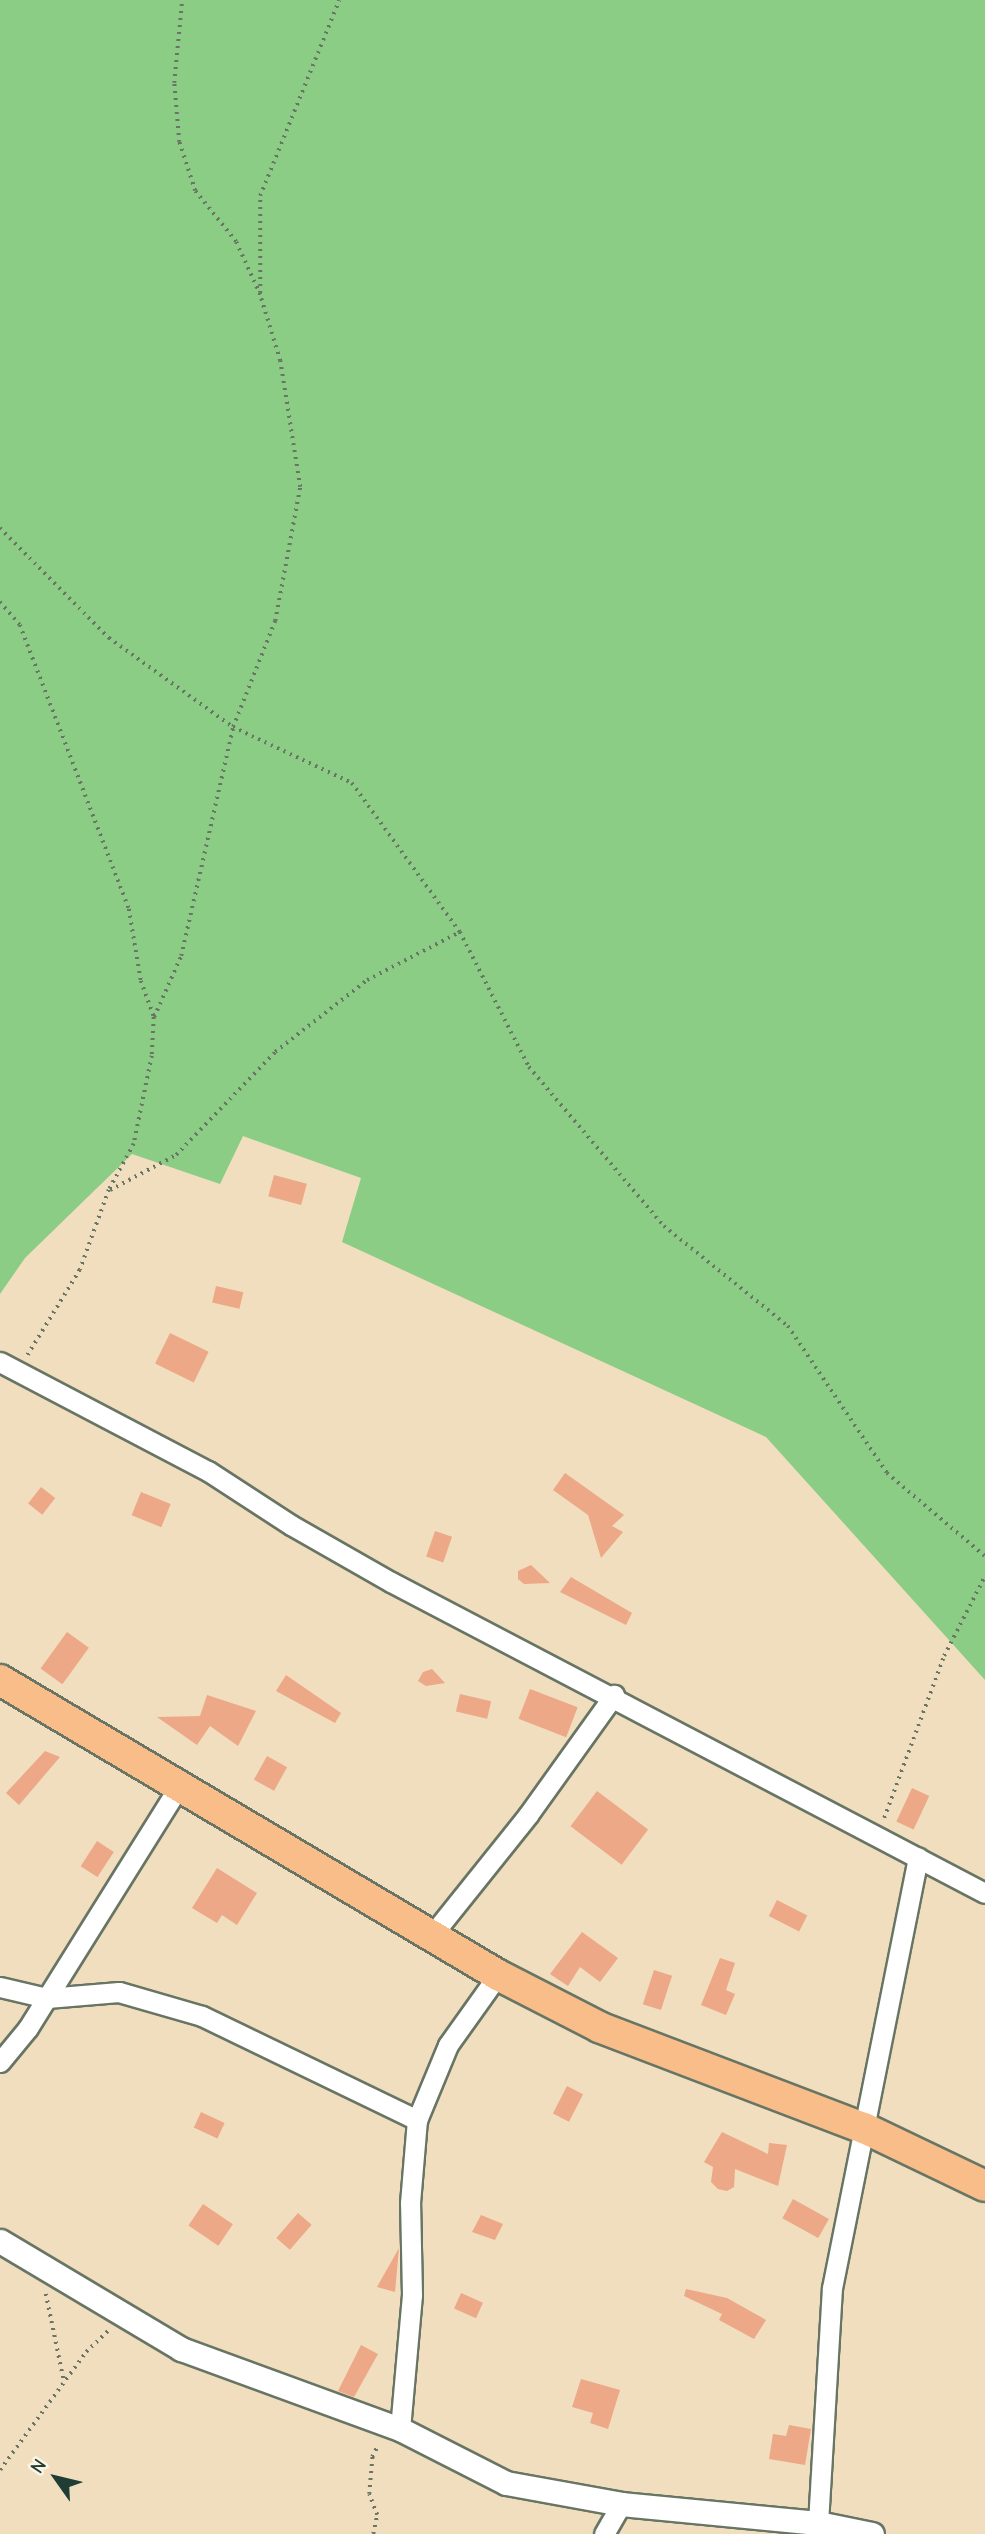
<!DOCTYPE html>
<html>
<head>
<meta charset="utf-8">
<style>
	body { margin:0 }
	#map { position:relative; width:985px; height:2534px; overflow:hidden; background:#f0debe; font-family:"Comic Neue",sans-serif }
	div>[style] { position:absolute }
	.green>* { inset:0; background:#8bcd85 }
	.building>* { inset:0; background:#eca887; transform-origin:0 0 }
	.path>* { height:3.5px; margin-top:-1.75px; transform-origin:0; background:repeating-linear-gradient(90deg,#687564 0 2px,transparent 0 7px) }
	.roads { filter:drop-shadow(2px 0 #687564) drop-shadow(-2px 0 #687564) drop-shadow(0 2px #687564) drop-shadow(0 -2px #687564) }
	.minor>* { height:19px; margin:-9.5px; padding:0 9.5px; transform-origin:9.5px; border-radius:9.5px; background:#fff }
	.tertiary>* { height:23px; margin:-11.5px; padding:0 11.5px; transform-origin:11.5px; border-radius:11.5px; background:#fff }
	.primary>* { height:30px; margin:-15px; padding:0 15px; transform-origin:15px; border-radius:15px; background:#f8bd89 }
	span { translate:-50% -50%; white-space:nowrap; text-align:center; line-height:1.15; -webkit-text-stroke:5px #fcf5e5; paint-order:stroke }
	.north { position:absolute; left:21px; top:2443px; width:70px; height:70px; -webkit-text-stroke:5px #fcf5e5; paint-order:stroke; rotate:304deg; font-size:19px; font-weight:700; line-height:28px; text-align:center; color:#1f3d34 }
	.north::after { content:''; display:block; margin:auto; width:24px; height:32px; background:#1f3d34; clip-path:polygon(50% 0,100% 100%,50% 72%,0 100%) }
</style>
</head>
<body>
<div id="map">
	<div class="green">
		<div style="clip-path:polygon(0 0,985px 0,985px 1680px,766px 1437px,342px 1242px,361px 1178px,243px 1136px,220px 1184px,132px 1154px,25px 1258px,0 1294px)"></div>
	</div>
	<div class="building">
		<div style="left:274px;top:1175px;width:34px;height:22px;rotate:15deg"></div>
		<div style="left:216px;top:1286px;width:28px;height:17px;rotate:13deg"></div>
		<div style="left:170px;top:1333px;width:43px;height:34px;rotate:26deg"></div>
		<div style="clip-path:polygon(565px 1473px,624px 1515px,612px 1526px,623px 1532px,601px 1558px,588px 1515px,553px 1490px)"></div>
		<div style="left:41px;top:1487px;width:18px;height:21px;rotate:38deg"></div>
		<div style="left:141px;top:1492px;width:32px;height:25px;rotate:22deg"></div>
		<div style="left:435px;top:1531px;width:18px;height:27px;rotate:19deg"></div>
		<div style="clip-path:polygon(531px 1565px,550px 1583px,524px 1584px,518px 1579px,518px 1571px)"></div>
		<div style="clip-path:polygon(571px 1577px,632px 1613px,626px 1625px,560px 1592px)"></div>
		<div style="left:67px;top:1632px;width:27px;height:45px;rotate:36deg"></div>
		<div style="clip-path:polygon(432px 1669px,445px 1683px,426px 1686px,418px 1681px,423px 1672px)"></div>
		<div style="clip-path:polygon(286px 1675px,341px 1713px,335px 1723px,276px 1691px)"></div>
		<div style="left:530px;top:1689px;width:51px;height:32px;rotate:21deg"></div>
		<div style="left:460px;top:1694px;width:32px;height:18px;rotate:13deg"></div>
		<div style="clip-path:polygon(207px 1695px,256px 1711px,238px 1746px,210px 1726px,197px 1745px,157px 1717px,200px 1716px)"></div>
		<div style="clip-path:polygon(45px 1751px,60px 1757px,19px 1805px,6px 1793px)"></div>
		<div style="left:267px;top:1756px;width:23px;height:27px;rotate:29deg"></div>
		<div style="left:912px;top:1788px;width:19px;height:37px;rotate:25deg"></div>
		<div style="left:597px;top:1791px;width:64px;height:44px;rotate:37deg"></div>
		<div style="left:97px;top:1841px;width:20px;height:30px;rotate:33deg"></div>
		<div style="clip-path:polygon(217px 1868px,257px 1893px,237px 1925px,222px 1915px,217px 1923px,192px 1908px)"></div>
		<div style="left:777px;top:1900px;width:34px;height:18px;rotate:27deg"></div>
		<div style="clip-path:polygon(582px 1932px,618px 1958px,600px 1982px,580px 1967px,568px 1986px,550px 1974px)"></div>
		<div style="clip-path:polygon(720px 1958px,735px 1963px,726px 1990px,735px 1994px,726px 2015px,701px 2005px)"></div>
		<div style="left:654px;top:1970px;width:19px;height:36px;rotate:18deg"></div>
		<div style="left:567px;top:2086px;width:18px;height:31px;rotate:27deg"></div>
		<div style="left:201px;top:2112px;width:26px;height:17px;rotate:25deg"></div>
		<div style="clip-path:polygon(722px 2132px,768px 2154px,769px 2143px,787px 2145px,778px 2186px,735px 2169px,734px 2187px,727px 2191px,718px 2189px,711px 2182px,713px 2167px,704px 2162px)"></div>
		<div style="left:793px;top:2199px;width:41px;height:22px;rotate:29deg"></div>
		<div style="left:203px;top:2204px;width:36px;height:26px;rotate:34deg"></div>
		<div style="left:298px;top:2213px;width:18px;height:33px;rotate:41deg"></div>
		<div style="clip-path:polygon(481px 2215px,503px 2224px,495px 2240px,472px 2232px)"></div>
		<div style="clip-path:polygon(399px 2248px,395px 2292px,377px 2287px)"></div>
		<div style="clip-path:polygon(686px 2289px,727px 2298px,766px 2320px,754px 2339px,719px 2320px,722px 2314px,684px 2296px)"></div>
		<div style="left:461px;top:2293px;width:24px;height:17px;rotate:24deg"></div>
		<div style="clip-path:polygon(361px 2345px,378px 2354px,354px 2397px,338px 2391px)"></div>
		<div style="clip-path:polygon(581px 2379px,620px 2390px,608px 2429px,590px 2423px,593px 2413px,572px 2407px)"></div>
		<div style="clip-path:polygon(789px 2425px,811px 2429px,805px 2465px,769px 2459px,773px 2434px,786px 2436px)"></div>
	</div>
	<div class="path">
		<div style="left:260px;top:293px;width:97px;rotate:-90deg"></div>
		<div style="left:260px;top:196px;width:211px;rotate:-68deg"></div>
		<div style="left:0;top:528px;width:155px;rotate:45.3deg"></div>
		<div style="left:109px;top:638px;width:153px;rotate:35.7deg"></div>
		<div style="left:233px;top:727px;width:132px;rotate:25.2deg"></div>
		<div style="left:352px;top:783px;width:184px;rotate:54.1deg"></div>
		<div style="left:460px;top:932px;width:152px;rotate:62.9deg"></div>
		<div style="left:529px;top:1067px;width:209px;rotate:49.7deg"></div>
		<div style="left:664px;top:1226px;width:159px;rotate:38.9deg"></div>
		<div style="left:788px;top:1326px;width:177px;rotate:56deg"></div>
		<div style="left:887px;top:1473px;width:128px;rotate:40.3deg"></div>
		<div style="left:0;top:602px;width:30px;rotate:49deg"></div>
		<div style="left:20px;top:625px;width:304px;rotate:69deg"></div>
		<div style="left:129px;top:909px;width:73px;rotate:80.5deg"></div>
		<div style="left:141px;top:981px;width:38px;rotate:70deg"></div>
		<div style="left:154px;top:1017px;width:39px;rotate:93deg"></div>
		<div style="left:152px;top:1056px;width:90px;rotate:101.6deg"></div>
		<div style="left:134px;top:1144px;width:52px;rotate:118.5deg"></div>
		<div style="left:109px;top:1190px;width:85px;rotate:109.9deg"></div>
		<div style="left:80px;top:1270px;width:100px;rotate:121.5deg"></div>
		<div style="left:154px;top:1017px;width:67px;rotate:-66.1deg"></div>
		<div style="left:181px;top:956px;width:235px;rotate:-77.2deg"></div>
		<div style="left:233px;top:727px;width:114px;rotate:-68.4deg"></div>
		<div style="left:275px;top:621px;width:136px;rotate:-79.4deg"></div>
		<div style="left:300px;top:487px;width:128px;rotate:-99deg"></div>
		<div style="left:280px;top:361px;width:69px;rotate:-106.9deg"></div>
		<div style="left:260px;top:295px;width:58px;rotate:-114.4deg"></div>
		<div style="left:236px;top:242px;width:65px;rotate:-128.8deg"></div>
		<div style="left:195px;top:191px;width:52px;rotate:-108.1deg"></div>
		<div style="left:179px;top:142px;width:59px;rotate:-94.8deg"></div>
		<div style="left:174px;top:83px;width:83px;rotate:-84.5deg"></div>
		<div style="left:110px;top:1190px;width:75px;rotate:-27.9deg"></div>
		<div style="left:176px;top:1155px;width:143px;rotate:-46.1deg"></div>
		<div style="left:275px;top:1052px;width:117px;rotate:-38deg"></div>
		<div style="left:367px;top:980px;width:105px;rotate:-27.3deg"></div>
		<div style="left:884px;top:1818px;width:173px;rotate:-69.7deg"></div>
		<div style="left:944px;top:1656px;width:90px;rotate:-62.9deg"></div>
		<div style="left:46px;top:2294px;width:89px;rotate:78.3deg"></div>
		<div style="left:0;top:2470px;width:146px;rotate:-53.9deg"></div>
		<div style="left:86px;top:2352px;width:32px;rotate:-44deg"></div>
		<div style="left:373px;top:2534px;width:19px;rotate:-78deg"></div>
		<div style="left:377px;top:2515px;width:22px;rotate:-111deg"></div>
		<div style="left:369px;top:2494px;width:37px;rotate:-85deg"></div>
		<div style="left:372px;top:2457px;width:13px;rotate:-63deg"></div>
	</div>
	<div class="roads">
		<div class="minor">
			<div style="left:0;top:1362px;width:235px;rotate:27.7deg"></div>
			<div style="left:208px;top:1471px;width:99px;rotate:33deg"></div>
			<div style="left:291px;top:1525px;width:115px;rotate:29.7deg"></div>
			<div style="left:391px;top:1582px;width:670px;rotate:27.64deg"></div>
			<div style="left:432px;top:1935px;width:154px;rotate:-51.3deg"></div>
			<div style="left:528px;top:1815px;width:148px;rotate:-54.4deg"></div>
			<div style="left:0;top:1987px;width:48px;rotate:13.2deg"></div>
			<div style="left:47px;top:1998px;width:72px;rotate:-4.8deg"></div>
			<div style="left:119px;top:1992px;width:86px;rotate:16.1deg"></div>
			<div style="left:202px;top:2016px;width:239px;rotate:25.8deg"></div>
			<div style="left:0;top:2062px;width:44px;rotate:-50.5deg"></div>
			<div style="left:28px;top:2028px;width:287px;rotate:-58deg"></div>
			<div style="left:400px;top:2429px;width:135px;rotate:-84.9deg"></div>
			<div style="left:412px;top:2295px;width:92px;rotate:-91.2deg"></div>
			<div style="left:410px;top:2203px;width:83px;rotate:-85.2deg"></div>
			<div style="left:417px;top:2120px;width:81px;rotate:-67.5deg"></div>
			<div style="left:448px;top:2045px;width:86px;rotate:-54.5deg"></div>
			<div style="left:818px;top:2523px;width:235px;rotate:-86.6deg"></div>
			<div style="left:832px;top:2288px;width:439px;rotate:-78.7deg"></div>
			<div style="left:604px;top:2534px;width:34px;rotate:-60deg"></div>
		</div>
		<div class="tertiary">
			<div style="left:0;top:2241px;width:211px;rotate:30.8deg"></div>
			<div style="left:181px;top:2349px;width:233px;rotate:20.1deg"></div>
			<div style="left:400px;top:2429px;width:119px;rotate:27deg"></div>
			<div style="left:506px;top:2483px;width:117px;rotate:10.3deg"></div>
			<div style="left:621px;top:2504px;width:198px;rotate:5.5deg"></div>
			<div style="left:818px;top:2523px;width:55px;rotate:11.5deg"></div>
		</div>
		<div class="primary">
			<div style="left:0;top:1680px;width:579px;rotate:30.64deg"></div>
			<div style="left:498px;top:1975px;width:114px;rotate:27.2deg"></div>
			<div style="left:599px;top:2027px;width:284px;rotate:20.9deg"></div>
			<div style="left:864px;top:2128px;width:134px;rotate:25.6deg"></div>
		</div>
	</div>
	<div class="north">N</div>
</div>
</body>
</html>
